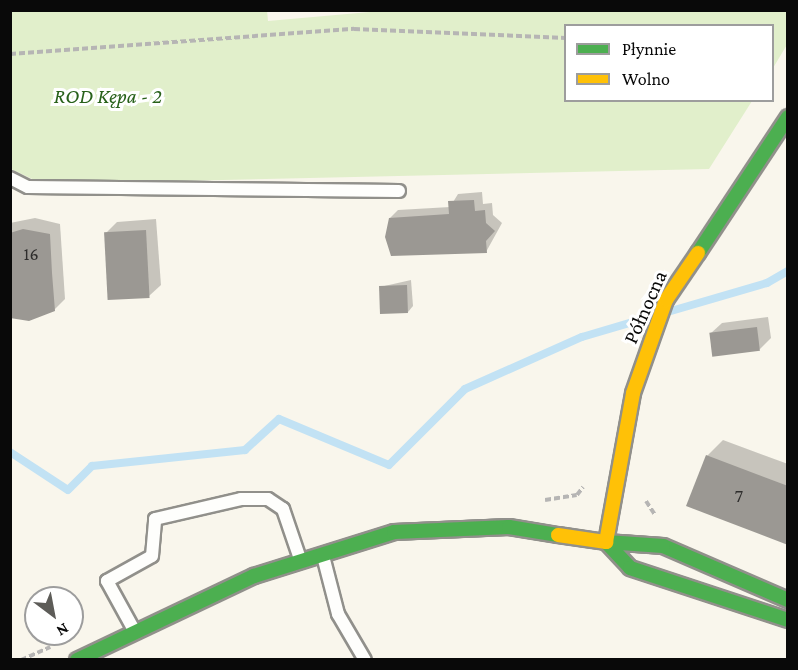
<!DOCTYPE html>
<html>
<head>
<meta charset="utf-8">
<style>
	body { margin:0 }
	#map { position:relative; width:798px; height:670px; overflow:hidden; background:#f9f6ec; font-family:"Crimson Pro",serif }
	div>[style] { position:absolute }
	.green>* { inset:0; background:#e1efcb }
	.shadow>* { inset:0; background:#0003 }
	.stream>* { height:8px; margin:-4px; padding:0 4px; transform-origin:4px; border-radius:4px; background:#c2e2f4 }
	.building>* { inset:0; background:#9b9893; transform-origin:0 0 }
	.path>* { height:4px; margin-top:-2px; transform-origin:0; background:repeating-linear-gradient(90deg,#b6b5b4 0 6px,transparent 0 9px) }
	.roads { filter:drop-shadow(2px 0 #91908b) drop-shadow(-2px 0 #91908b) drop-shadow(0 2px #91908b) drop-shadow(0 -2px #91908b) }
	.lane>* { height:12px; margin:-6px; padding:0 6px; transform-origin:6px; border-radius:6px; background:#fefefc }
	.fast>* { height:14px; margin:-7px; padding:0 7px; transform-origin:7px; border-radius:7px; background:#4caf50 }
	.slow>* { height:14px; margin:-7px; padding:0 7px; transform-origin:7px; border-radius:7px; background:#ffc107 }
	span { translate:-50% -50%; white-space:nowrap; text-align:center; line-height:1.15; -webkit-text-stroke:6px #fff; paint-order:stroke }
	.number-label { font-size:18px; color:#2e2d2c }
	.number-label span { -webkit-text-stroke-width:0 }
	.park-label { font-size:21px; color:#28611a; font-style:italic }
	.street-label { font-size:21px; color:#090909 }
	.frame { position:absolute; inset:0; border:12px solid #090909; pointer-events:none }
	.legend { position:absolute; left:564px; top:24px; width:210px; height:78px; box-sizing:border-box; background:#fff; border:2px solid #9d9d9d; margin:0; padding:8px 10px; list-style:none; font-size:18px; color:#090909 }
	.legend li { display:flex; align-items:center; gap:12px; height:30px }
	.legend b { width:30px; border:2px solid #9d9d9d }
	.north { position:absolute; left:24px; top:586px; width:60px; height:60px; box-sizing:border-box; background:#fff; border:2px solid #9d9d9d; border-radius:50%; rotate:148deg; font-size:16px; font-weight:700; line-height:24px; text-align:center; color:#090909 }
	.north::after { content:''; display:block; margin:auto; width:21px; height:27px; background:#5d5c58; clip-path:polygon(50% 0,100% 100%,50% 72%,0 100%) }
</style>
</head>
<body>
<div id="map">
	<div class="green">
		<div style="clip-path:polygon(267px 10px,268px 21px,392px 10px,787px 10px,788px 43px,773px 68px,772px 26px,566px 26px,566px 100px,752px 101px,709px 169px,43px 184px,11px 169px,10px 11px)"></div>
	</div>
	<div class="shadow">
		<div style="clip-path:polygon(482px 192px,483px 204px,492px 203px,493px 215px,502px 223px,486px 252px,390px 218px,398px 210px,450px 207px,458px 194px)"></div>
		<div style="clip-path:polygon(35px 218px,60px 224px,65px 299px,54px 310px,10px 318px,10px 223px)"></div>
		<div style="clip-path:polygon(156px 219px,161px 285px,149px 296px,106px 233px,117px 222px)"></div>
		<div style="clip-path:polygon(411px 280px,413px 306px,408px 312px,380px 287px)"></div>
		<div style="clip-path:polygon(768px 317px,771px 338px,760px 349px,710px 334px,722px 323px)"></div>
		<div style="clip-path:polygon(723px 440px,788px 464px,788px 543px,707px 456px)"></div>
	</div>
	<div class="stream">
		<div style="left:671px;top:311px;width:100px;rotate:-16.3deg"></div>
		<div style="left:767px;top:283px;width:24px;rotate:-30deg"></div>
		<div style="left:10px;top:452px;width:69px;rotate:33.2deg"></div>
		<div style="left:68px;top:490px;width:34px;rotate:-45deg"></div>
		<div style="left:92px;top:466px;width:154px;rotate:-6deg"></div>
		<div style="left:245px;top:450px;width:46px;rotate:-42.4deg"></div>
		<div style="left:279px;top:419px;width:119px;rotate:22.7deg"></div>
		<div style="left:389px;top:465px;width:107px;rotate:-45deg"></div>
		<div style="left:465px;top:389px;width:128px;rotate:-24deg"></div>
		<div style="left:582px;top:337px;width:71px;rotate:-16.4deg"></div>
	</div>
	<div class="building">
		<div style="clip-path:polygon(474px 200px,475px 211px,485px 210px,486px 223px,495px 231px,486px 241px,487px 253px,391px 256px,385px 237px,389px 218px,449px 214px,448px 201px)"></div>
		<div style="clip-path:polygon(23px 229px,50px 234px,52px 273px,55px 311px,29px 321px,10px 318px,10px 233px)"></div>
		<div style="left:146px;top:230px;width:68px;height:42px;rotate:87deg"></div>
		<div style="left:407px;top:285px;width:28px;height:28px;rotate:88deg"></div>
		<div style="left:757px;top:327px;width:24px;height:48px;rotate:83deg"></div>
		<div style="clip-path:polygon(706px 455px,788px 486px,788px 545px,686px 506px)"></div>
	</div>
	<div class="path">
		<div style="left:10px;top:54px;width:345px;rotate:-4.2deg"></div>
		<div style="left:354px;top:29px;width:212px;rotate:2.4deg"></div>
		<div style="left:545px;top:500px;width:32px;rotate:-9deg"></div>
		<div style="left:577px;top:495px;width:10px;rotate:-53deg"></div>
		<div style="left:646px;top:501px;width:17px;rotate:57deg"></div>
		<div style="left:21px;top:660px;width:32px;rotate:-24deg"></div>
	</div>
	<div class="roads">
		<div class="lane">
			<div style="left:10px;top:178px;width:20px;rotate:27deg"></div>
			<div style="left:28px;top:187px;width:371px;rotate:0.6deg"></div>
			<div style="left:323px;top:556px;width:60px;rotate:75.5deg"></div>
			<div style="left:338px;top:614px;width:53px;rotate:59.6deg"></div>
			<div style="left:134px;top:630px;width:56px;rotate:-118.9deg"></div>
			<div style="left:107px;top:581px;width:51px;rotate:-29.1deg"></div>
			<div style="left:152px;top:556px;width:37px;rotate:-85deg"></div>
			<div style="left:155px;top:519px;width:88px;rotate:-13.1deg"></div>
			<div style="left:241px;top:499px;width:27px"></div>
			<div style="left:268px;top:499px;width:18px;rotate:34deg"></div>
			<div style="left:283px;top:509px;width:53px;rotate:71.2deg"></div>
		</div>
		<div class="fast">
			<div style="left:698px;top:253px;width:163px;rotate:-56.5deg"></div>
			<div style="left:788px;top:600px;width:136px;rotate:-156.6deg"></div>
			<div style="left:663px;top:546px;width:57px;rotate:-176deg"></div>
			<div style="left:606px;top:542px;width:35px;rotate:47deg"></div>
			<div style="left:630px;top:568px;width:166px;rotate:18.2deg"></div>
			<div style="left:77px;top:660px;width:196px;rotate:-25.4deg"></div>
			<div style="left:254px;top:576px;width:147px;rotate:-17.4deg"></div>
			<div style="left:394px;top:532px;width:115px;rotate:-2.5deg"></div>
			<div style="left:509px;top:527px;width:50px;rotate:9.3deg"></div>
		</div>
		<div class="slow">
			<div style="left:558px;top:535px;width:49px;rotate:8.3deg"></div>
			<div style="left:606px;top:542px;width:151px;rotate:-79.7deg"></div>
			<div style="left:633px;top:393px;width:99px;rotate:-70.5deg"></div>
			<div style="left:666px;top:300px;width:57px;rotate:-55.8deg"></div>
		</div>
	</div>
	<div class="number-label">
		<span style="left:31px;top:254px">16</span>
		<span style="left:739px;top:496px">7</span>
	</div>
	<div class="park-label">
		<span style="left:108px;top:96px">ROD Kępa - 2</span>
	</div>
	<div class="street-label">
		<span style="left:645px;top:307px;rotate:-66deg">Północna</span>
	</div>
	<div class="frame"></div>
	<ul class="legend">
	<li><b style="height:8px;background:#4caf50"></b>Płynnie</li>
	<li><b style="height:8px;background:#ffc107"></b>Wolno</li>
	</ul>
	<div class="north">N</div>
</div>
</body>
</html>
